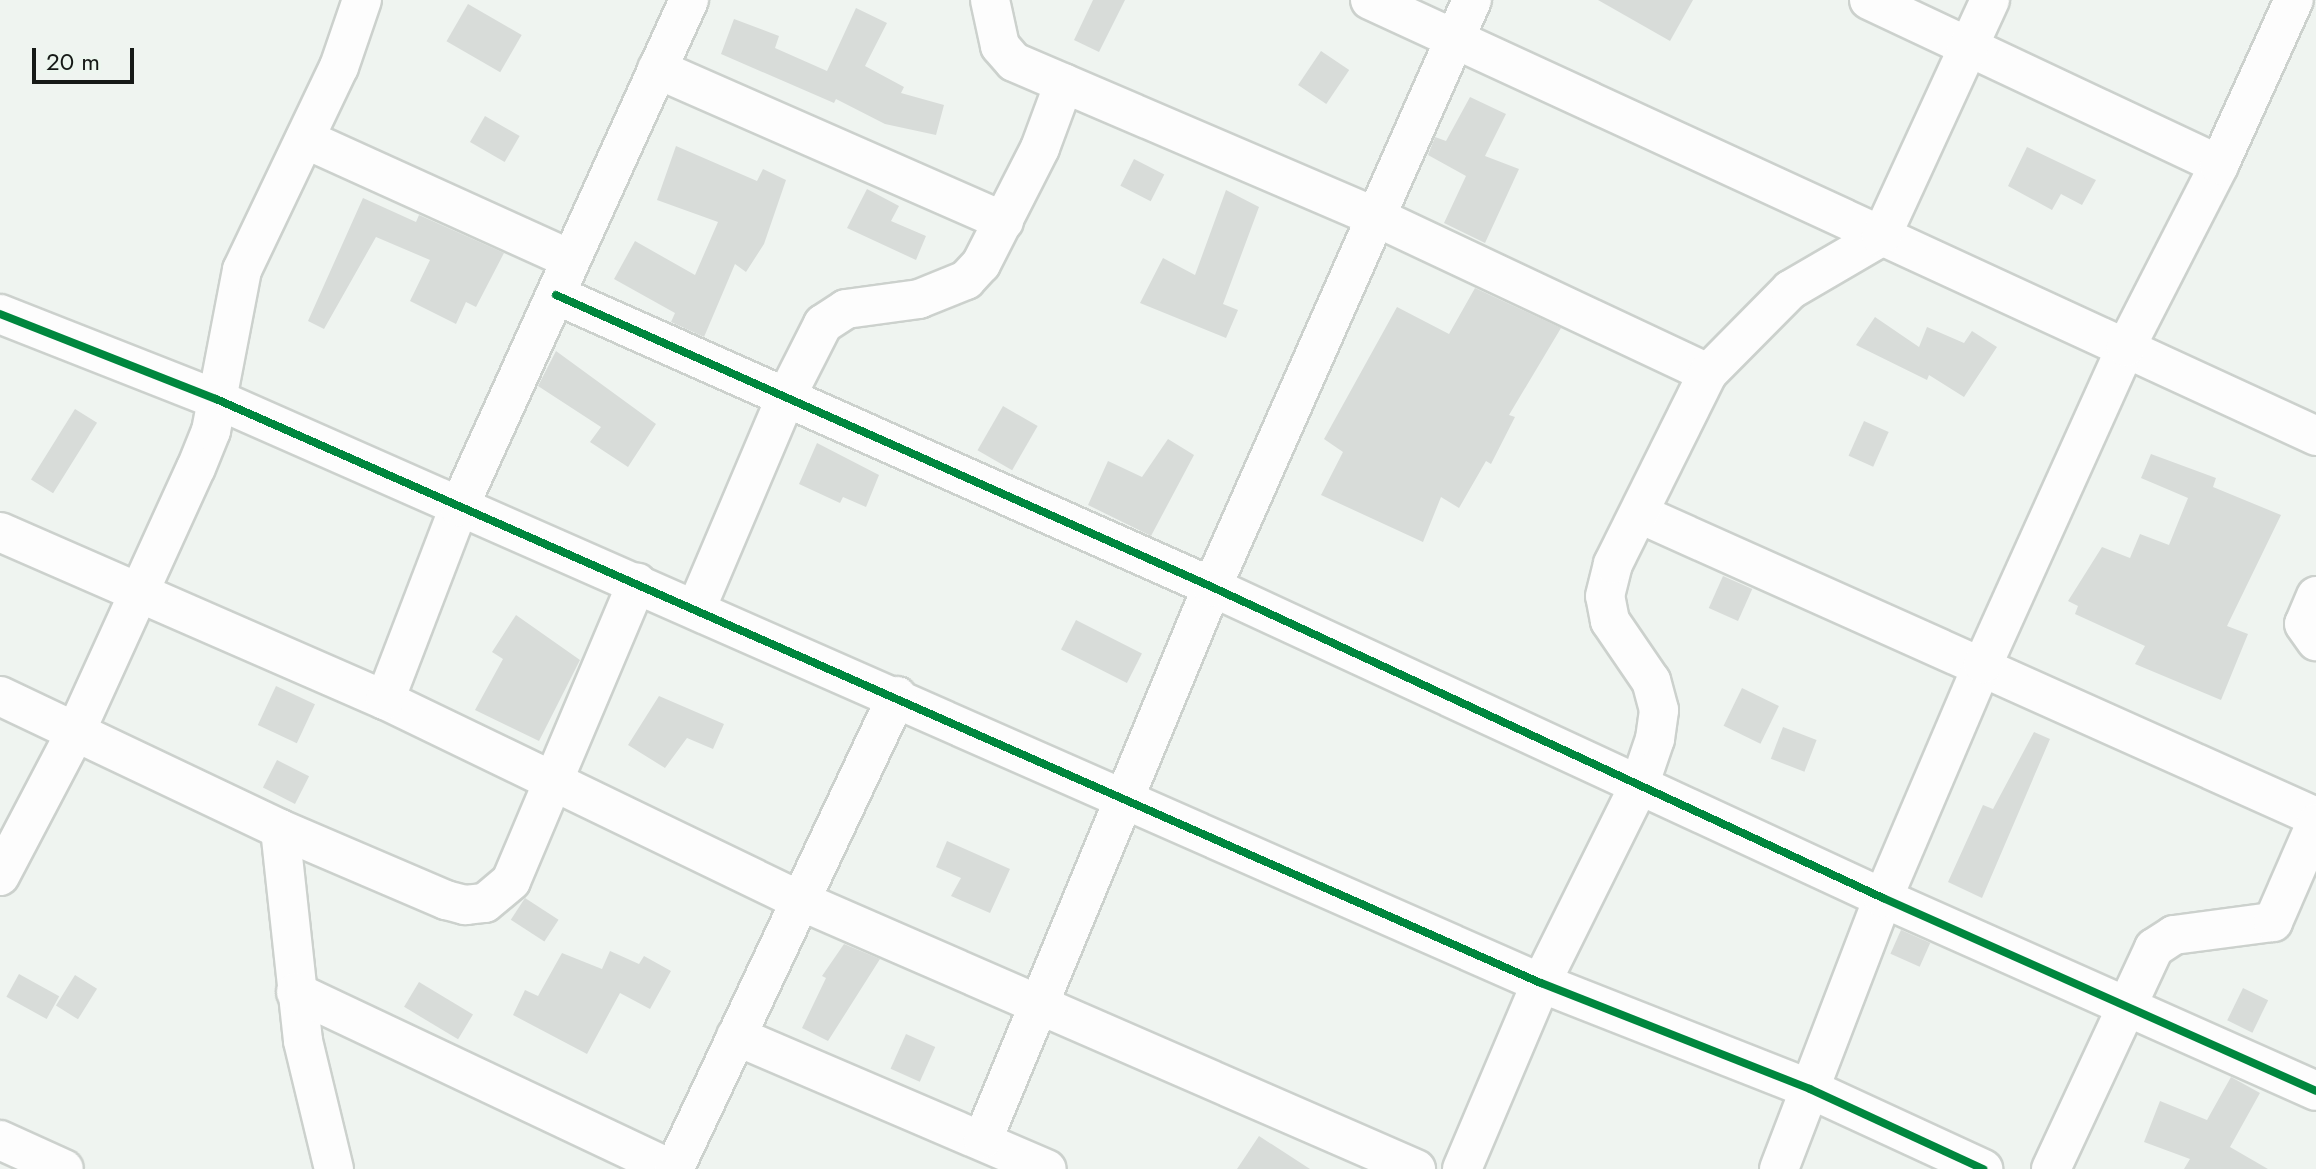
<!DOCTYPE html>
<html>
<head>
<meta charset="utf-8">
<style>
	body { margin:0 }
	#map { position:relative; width:2316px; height:1169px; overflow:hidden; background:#eff4f0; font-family:Jost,sans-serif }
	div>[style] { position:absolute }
	.building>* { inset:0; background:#d8dcd9; transform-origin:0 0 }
	.roads { filter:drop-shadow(2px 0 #ccd1cd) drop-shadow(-2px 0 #ccd1cd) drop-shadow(0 2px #ccd1cd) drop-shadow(0 -2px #ccd1cd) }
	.street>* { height:38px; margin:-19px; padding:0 19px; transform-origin:19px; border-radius:19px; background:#fdfdfd }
	.cycleway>* { height:8px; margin:-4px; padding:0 4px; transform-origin:4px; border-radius:4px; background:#00873e }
	span { translate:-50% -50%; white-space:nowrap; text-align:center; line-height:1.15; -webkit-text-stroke:8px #edf6ef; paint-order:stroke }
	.scale { position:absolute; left:32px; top:48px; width:102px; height:36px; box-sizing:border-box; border:4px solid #161917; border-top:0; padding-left:10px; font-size:24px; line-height:28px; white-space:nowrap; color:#161917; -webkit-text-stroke:6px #edf6ef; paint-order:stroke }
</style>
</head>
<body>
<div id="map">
	<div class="building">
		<div style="clip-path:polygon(1093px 0,1125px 0,1099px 52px,1074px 40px)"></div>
		<div style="clip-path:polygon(1598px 0,1693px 0,1670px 41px)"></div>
		<div style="left:468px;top:4px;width:62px;height:43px;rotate:30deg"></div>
		<div style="clip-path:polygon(856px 8px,887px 23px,865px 66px,904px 87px,901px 93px,944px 105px,936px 135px,885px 124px,836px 99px,834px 103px,721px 54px,734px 19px,779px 36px,775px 48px,827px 71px)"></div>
		<div style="left:1321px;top:51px;width:34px;height:41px;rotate:34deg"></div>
		<div style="clip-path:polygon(1470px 97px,1506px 114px,1485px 156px,1519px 169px,1485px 243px,1444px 223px,1466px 176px,1428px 155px,1435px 137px,1446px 141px)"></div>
		<div style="left:485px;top:116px;width:40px;height:30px;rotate:30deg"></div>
		<div style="clip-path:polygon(676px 146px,757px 181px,763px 169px,786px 180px,764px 244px,746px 272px,735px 264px,704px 337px,671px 322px,675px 313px,614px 279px,635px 241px,695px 275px,718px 222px,657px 200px)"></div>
		<div style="clip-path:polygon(2027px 147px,2096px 180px,2082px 205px,2061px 194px,2052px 210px,2008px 186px)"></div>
		<div style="left:1134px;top:159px;width:34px;height:30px;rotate:27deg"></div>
		<div style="clip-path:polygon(867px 189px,899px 206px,891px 221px,926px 236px,916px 260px,847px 228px)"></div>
		<div style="clip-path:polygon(1226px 190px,1259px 207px,1223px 304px,1238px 310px,1226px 338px,1140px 303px,1163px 258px,1195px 275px)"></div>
		<div style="clip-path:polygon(363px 198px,416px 222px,419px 215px,504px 253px,476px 307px,466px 302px,456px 324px,410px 301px,430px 260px,376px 237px,324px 329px,308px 321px)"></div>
		<div style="clip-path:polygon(1475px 288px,1561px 328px,1509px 415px,1515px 417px,1491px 464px,1486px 461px,1459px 508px,1441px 497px,1423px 542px,1321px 495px,1343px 452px,1324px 439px,1397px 307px,1449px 334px)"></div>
		<div style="clip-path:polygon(1875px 317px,1919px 347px,1927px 327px,1964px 343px,1972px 331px,1997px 347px,1964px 397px,1929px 375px,1927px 380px,1856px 345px)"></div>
		<div style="clip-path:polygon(556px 351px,656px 424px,628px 467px,590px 442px,601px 427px,538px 386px)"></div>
		<div style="left:1003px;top:406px;width:40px;height:51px;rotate:30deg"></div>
		<div style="left:75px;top:409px;width:26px;height:83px;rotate:32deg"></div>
		<div style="left:1864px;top:421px;width:27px;height:38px;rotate:24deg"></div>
		<div style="clip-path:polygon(1168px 439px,1194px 455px,1151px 536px,1088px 505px,1108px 461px,1142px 477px)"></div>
		<div style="clip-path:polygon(817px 443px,879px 475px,866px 507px,843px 497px,840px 503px,799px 484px)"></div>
		<div style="clip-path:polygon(2151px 454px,2216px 478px,2213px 487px,2281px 515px,2227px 626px,2248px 634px,2221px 700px,2135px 664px,2145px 646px,2075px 614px,2078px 606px,2068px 601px,2102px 547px,2130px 558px,2140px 534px,2169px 545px,2188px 498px,2141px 478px)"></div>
		<div style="left:1723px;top:576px;width:32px;height:35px;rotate:24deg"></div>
		<div style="clip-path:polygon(516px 615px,580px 660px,539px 741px,475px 710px,503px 659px,492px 652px)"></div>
		<div style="left:1076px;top:620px;width:74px;height:33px;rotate:27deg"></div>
		<div style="left:276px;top:686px;width:43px;height:43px;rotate:25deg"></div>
		<div style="left:1742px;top:688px;width:41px;height:42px;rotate:26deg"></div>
		<div style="clip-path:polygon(659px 696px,724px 724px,713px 749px,687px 738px,665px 768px,628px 745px)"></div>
		<div style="left:1783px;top:727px;width:36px;height:34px;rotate:21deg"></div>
		<div style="clip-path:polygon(2034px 732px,2050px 739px,1982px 898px,1948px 882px,1983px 805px,1993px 809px)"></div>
		<div style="left:277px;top:760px;width:36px;height:31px;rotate:27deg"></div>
		<div style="clip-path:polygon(947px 841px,1010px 869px,990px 913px,951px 896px,961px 878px,936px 867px)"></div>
		<div style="left:525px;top:898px;width:40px;height:26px;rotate:33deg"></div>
		<div style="left:1901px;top:930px;width:32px;height:26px;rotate:24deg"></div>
		<div style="clip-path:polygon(844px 944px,880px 959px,828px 1041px,802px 1028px,826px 978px,822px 976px)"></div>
		<div style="clip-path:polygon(610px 951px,639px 964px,644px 956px,671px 971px,650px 1009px,620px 993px,587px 1054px,513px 1015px,525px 990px,538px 996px,562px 953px,602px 969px)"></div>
		<div style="left:19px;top:974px;width:46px;height:26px;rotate:29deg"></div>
		<div style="left:75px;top:975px;width:26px;height:36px;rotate:32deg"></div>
		<div style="left:419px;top:982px;width:63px;height:29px;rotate:31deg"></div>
		<div style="left:2243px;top:988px;width:28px;height:36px;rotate:26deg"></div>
		<div style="left:906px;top:1034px;width:32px;height:38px;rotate:24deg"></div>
		<div style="clip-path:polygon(2231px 1077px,2260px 1093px,2230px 1147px,2268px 1169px,2184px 1169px,2190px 1159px,2144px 1142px,2160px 1101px,2207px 1120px)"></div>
		<div style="clip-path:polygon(1259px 1136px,1310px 1169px,1237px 1169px)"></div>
	</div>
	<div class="roads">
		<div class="street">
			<div style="left:990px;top:0;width:47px;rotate:77.7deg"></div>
			<div style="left:1000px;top:46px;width:21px;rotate:49deg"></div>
			<div style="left:1014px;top:62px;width:394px;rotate:23.2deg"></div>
			<div style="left:1376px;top:217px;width:367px;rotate:25.2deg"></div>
			<div style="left:1370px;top:0;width:1042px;rotate:24.74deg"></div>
			<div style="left:1869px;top:0;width:387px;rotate:25.2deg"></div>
			<div style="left:657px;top:69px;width:379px;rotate:23.7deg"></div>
			<div style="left:305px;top:139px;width:291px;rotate:24.4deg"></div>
			<div style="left:556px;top:295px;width:718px;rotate:23.99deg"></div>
			<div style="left:1212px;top:587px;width:740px;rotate:24.87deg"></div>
			<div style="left:1883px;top:898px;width:474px;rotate:24deg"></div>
			<div style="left:0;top:314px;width:232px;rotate:21.5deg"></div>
			<div style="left:216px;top:399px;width:1448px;rotate:23.79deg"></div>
			<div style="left:1541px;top:983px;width:289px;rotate:21.5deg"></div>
			<div style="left:1810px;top:1089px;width:191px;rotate:24.8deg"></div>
			<div style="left:1640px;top:514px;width:741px;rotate:24.14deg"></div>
			<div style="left:0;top:532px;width:420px;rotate:23.6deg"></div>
			<div style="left:385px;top:700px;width:462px;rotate:25.8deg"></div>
			<div style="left:801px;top:901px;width:671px;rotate:23.55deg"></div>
			<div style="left:2316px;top:596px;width:30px;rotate:113deg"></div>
			<div style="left:2304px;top:624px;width:21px;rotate:55deg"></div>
			<div style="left:696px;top:609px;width:230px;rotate:-67deg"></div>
			<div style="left:786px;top:397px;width:82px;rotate:-63.1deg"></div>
			<div style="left:823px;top:324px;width:27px;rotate:-33deg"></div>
			<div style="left:846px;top:309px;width:74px;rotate:-7.8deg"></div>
			<div style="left:919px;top:299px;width:51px;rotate:-22deg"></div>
			<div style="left:966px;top:280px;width:22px;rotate:-47deg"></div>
			<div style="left:981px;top:264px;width:130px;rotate:-63deg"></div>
			<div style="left:1040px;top:148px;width:69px;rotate:-69.7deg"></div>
			<div style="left:0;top:696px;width:310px;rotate:25.4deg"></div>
			<div style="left:280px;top:829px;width:181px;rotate:23.2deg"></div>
			<div style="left:446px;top:900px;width:20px;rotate:15deg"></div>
			<div style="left:465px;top:905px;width:20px;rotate:-6deg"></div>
			<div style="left:485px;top:903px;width:34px;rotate:-40deg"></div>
			<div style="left:511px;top:881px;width:324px;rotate:-67.1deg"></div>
			<div style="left:385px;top:700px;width:207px;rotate:-69deg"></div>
			<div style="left:459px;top:507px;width:557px;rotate:-65.6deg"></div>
			<div style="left:280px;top:829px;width:213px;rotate:83.8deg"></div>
			<div style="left:303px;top:1041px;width:132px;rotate:76.4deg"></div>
			<div style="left:0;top:876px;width:161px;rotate:-62.3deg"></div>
			<div style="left:75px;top:733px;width:291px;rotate:-65.5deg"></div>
			<div style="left:196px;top:468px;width:40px;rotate:-68deg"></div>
			<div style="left:211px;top:431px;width:164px;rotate:-79.1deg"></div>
			<div style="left:242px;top:270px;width:225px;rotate:-64.5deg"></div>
			<div style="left:339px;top:67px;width:71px;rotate:-71.1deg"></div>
			<div style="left:296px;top:992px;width:414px;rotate:25.3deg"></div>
			<div style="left:736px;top:1036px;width:338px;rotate:23.2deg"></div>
			<div style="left:983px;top:1139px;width:598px;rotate:-67.47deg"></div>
			<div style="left:1212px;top:587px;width:642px;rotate:-66.11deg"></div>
			<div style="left:0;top:1140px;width:70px;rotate:24.4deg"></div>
			<div style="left:674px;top:1169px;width:523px;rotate:-64.76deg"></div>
			<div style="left:1462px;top:1169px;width:202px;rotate:-67deg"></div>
			<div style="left:1541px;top:983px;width:220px;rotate:-63.6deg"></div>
			<div style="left:1639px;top:786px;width:50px;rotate:-71.2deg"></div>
			<div style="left:1655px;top:739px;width:29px;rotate:-82deg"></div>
			<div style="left:1659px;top:710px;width:30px;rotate:-105deg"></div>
			<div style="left:1651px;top:681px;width:73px;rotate:-124.3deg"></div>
			<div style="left:1610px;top:621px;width:25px;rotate:-101deg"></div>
			<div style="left:1605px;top:596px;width:33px;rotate:-76deg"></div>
			<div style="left:1613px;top:564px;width:213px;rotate:-63.6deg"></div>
			<div style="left:1708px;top:373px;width:117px;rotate:-45.3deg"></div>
			<div style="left:1790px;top:290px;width:105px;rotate:-30.2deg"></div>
			<div style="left:1881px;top:237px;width:261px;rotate:-65.3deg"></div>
			<div style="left:1779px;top:1169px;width:290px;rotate:-69deg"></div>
			<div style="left:1883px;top:898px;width:254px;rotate:-66.9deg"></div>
			<div style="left:1983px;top:664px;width:348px;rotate:-65.7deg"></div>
			<div style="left:2126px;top:347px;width:204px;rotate:-62.9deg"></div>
			<div style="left:2219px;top:165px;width:181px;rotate:-65.6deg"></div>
			<div style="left:2051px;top:1169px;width:244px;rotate:-65deg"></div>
			<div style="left:2154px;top:948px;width:24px;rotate:-33deg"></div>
			<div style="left:2174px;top:935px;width:100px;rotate:-7.5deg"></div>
			<div style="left:2273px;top:922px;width:108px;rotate:-66.5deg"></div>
		</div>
	</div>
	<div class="cycleway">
		<div style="left:556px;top:295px;width:718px;rotate:23.99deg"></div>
		<div style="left:1212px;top:587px;width:740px;rotate:24.87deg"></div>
		<div style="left:1883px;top:898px;width:474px;rotate:24deg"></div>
		<div style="left:0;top:314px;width:232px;rotate:21.5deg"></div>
		<div style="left:216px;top:399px;width:1448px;rotate:23.79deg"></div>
		<div style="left:1541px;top:983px;width:289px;rotate:21.5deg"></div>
		<div style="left:1810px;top:1089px;width:191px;rotate:24.8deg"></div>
	</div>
	<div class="scale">20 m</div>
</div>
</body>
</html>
